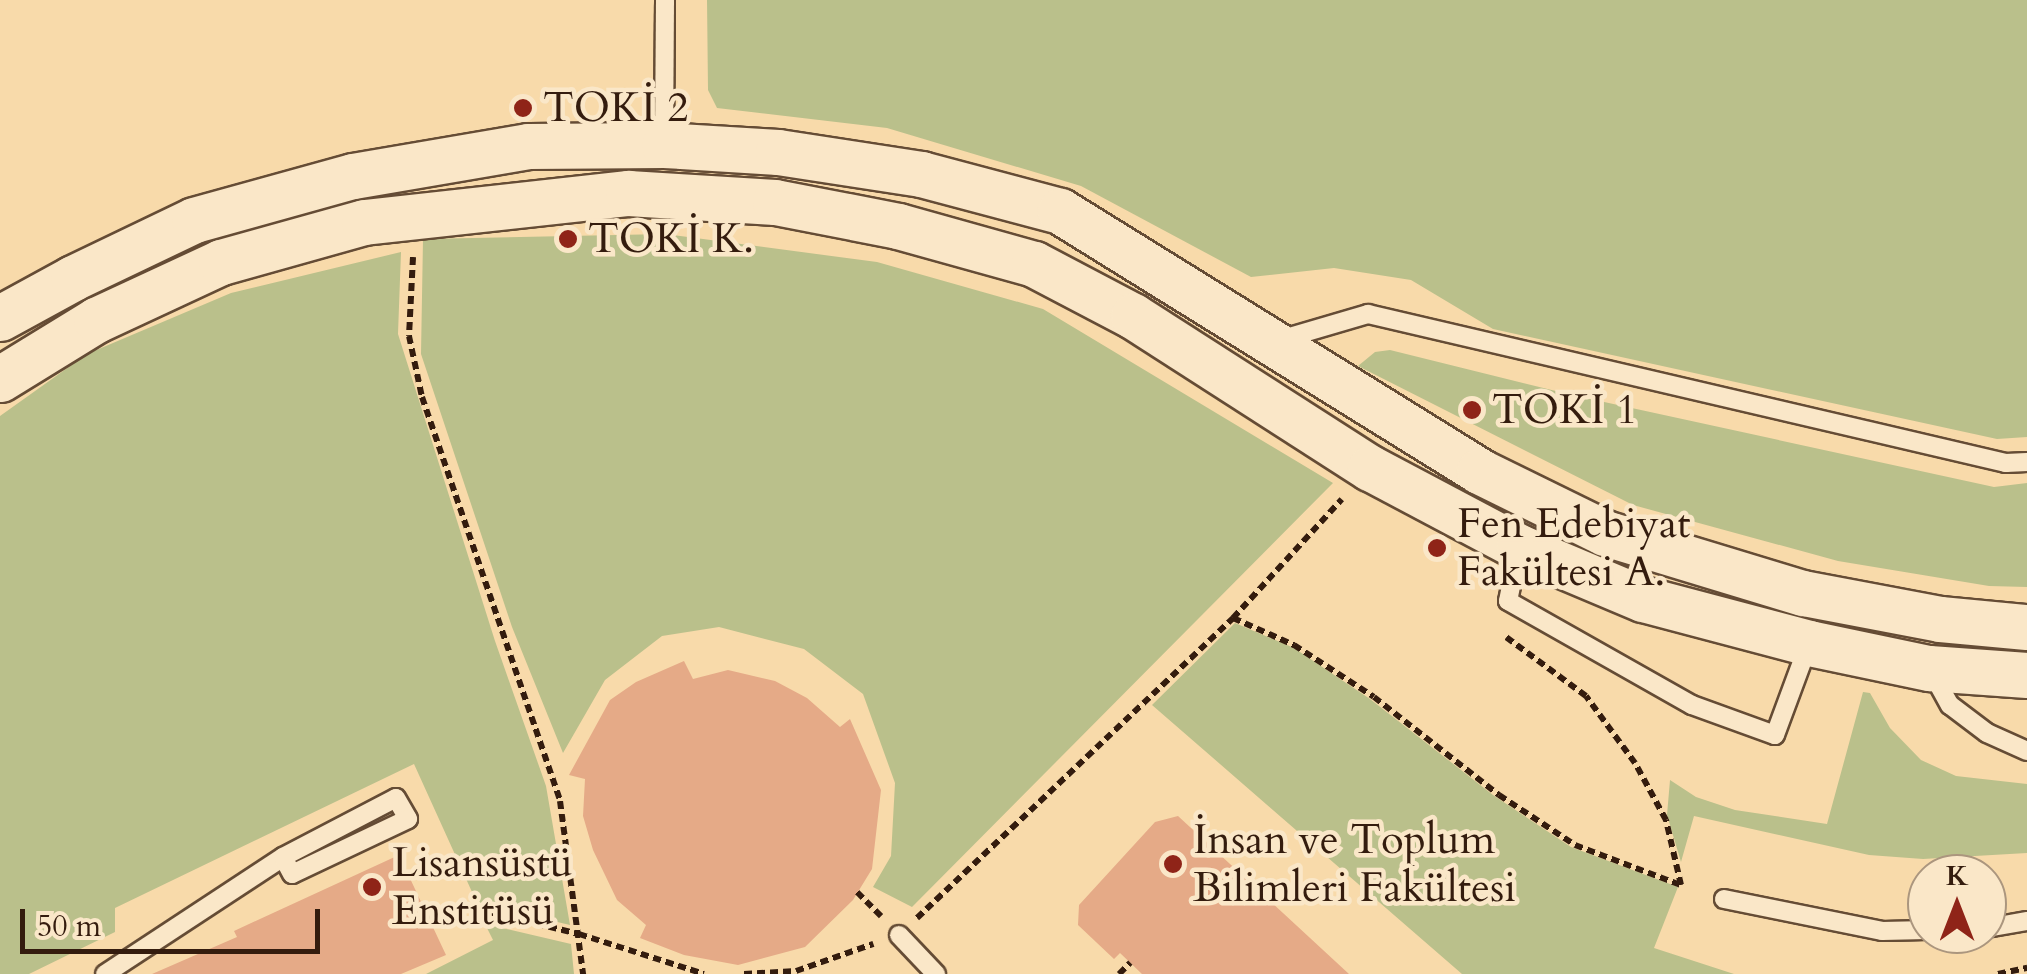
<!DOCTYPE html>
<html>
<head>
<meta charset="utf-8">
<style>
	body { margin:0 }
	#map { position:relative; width:2027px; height:974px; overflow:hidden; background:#f8daaa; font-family:Cardo,serif }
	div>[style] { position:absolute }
	.green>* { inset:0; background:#bac08b }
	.building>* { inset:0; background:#e5aa87 }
	.path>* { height:6px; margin-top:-3px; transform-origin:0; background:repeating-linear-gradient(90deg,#341c0e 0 8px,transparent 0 13px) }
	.roads { filter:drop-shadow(2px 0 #654c35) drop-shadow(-2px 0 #654c35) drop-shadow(0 2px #654c35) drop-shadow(0 -2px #654c35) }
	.service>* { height:18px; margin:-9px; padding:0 9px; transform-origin:9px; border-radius:9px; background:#fae7c8 }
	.tertiary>* { height:45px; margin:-22.5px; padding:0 22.5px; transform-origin:22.5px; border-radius:22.5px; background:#fae7c8 }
	.dots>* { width:28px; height:28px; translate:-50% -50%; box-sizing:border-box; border:5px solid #fae7c8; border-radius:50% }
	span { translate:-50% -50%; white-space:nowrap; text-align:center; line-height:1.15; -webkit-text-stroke:9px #fae7c8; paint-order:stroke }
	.poi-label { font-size:42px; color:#341c0e }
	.left { translate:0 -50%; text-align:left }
	.north { position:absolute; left:1907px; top:854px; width:100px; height:100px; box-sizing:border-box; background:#fae7c8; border:2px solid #ab967e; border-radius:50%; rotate:0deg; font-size:28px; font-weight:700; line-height:40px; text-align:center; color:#341c0e }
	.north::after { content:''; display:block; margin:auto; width:35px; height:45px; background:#8f2418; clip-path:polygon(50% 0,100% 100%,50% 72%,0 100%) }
	.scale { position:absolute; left:20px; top:909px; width:300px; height:45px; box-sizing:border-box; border:5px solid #341c0e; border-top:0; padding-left:12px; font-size:30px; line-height:35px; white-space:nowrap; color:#341c0e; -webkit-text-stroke:8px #fae7c8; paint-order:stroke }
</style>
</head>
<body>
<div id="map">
	<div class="green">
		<div style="clip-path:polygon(707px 0,2027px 0,2027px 437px,1997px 439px,1493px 329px,1411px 280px,1334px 268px,1251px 277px,1081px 186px,887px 128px,717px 108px,708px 90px)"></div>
		<div style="clip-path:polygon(665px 234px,877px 262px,1043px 309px,1333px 483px,912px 907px,873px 887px,891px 856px,895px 783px,863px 694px,804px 649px,719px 627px,662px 636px,605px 680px,563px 753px,512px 627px,421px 354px,423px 239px)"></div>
		<div style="clip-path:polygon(401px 252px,398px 334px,495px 641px,546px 786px,570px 925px,477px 903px,414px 764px,115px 908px,115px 932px,29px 974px,0 974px,0 416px,87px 354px,231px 293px)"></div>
		<div style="clip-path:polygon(1390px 350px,1572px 395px,1994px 487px,2027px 483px,2027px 587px,1989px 586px,1838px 561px,1633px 505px,1358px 366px,1375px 352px)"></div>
		<div style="clip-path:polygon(1235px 623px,1294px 648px,1370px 699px,1493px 795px,1571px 847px,1678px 887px,1654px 948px,1734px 974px,1462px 974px,1152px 705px)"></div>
		<div style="clip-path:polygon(1863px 692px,1870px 693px,1890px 728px,1921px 760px,1956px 776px,2027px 784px,2027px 853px,1923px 859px,1869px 855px,1694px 816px,1681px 862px,1667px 815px,1670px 780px,1696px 797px,1735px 810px,1827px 824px)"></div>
		<div style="clip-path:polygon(485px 924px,571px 944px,574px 974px,426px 974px,493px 940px)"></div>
	</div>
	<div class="building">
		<div style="clip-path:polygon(684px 661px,693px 679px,728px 670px,775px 681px,807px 698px,840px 727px,850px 719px,881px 790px,872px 869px,853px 900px,805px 947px,738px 965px,684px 955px,640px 938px,646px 925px,617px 900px,593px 850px,583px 816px,585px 779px,569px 775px,610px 700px,636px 682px)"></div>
		<div style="clip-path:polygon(1178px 816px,1349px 974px,1142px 974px,1120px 953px,1114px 959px,1078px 925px,1079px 905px,1155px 822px)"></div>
		<div style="clip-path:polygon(399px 855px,446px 955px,401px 974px,152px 974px,237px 937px,234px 931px)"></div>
	</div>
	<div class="path">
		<div style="left:413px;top:257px;width:79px;rotate:92.9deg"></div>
		<div style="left:409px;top:336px;width:62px;rotate:78deg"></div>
		<div style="left:422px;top:397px;width:427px;rotate:71.1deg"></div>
		<div style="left:560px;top:801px;width:175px;rotate:82.4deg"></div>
		<div style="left:1233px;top:618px;width:67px;rotate:23.9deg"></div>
		<div style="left:1294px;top:645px;width:95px;rotate:33deg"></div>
		<div style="left:1374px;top:697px;width:159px;rotate:38.1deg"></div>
		<div style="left:1499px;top:795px;width:91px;rotate:33.3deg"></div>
		<div style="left:1575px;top:845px;width:113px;rotate:20.7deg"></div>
		<div style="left:1681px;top:885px;width:67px;rotate:-103deg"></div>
		<div style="left:1666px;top:820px;width:65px;rotate:-118.5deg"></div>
		<div style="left:1635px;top:763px;width:83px;rotate:-126.2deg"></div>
		<div style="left:1586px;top:696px;width:99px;rotate:-143.6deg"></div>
		<div style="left:857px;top:892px;width:34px;rotate:45deg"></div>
		<div style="left:917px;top:918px;width:436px;rotate:-43.5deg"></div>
		<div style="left:1233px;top:618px;width:161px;rotate:-47.5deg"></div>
		<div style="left:429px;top:919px;width:26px;rotate:-23deg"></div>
		<div style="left:453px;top:909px;width:20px;rotate:-3deg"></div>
		<div style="left:473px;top:908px;width:109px;rotate:13.8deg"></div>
		<div style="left:579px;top:934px;width:131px;rotate:17.7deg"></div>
		<div style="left:744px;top:974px;width:52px;rotate:-3.3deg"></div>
		<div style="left:796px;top:971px;width:82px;rotate:-19.3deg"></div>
		<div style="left:1119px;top:974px;width:16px;rotate:-45deg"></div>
		<div style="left:1998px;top:974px;width:30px;rotate:-12deg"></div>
	</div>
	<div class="roads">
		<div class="service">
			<div style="left:664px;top:144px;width:144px;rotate:-89.6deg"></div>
			<div style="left:1279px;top:340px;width:93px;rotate:-16.3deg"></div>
			<div style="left:1368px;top:314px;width:655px;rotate:13.15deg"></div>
			<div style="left:2006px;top:463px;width:21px;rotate:-3deg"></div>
			<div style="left:1519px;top:547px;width:55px;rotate:101.5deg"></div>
			<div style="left:1508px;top:601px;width:211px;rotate:29.5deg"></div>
			<div style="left:1692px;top:705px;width:88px;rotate:19.9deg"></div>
			<div style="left:1775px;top:735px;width:98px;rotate:-69.7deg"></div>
			<div style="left:1932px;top:673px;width:37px;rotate:61deg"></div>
			<div style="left:1950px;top:705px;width:46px;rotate:37.1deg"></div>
			<div style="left:1987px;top:733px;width:44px;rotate:24.2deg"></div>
			<div style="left:1724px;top:899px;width:161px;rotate:11.4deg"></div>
			<div style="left:1882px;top:931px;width:45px;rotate:-1.3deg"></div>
			<div style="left:1987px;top:928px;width:41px;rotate:-9.9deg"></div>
			<div style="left:899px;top:935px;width:54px;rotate:46.5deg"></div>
			<div style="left:105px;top:974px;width:213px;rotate:-33.3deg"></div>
			<div style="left:283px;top:857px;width:127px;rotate:-27.6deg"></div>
			<div style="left:396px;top:798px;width:24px;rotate:60deg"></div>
			<div style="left:408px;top:819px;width:128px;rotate:154.6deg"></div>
			<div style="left:292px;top:874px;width:19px;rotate:-118deg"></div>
		</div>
		<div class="tertiary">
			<div style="left:0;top:318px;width:83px;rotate:-28.7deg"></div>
			<div style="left:73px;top:278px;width:134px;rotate:-25.6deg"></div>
			<div style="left:194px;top:220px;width:165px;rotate:-15.5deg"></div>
			<div style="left:353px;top:176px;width:178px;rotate:-9.7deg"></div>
			<div style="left:528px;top:146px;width:136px;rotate:-0.4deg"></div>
			<div style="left:664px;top:145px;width:114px;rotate:3.5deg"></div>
			<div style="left:778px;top:152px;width:145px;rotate:8.7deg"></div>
			<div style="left:921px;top:174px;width:144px;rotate:14.9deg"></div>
			<div style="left:1060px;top:211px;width:493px;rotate:31.8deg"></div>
			<div style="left:1479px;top:471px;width:140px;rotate:26.2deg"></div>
			<div style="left:1605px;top:533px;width:207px;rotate:16.9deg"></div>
			<div style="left:1803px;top:593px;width:139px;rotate:10.7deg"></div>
			<div style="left:1940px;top:619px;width:87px;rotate:5.3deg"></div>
			<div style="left:0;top:379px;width:113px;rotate:-31.6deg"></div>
			<div style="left:96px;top:320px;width:138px;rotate:-24.9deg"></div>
			<div style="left:221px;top:262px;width:148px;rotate:-15.6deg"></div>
			<div style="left:364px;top:222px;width:266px;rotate:-6.3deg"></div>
			<div style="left:628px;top:193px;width:147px;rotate:3.5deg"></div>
			<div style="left:775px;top:202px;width:125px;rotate:11deg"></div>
			<div style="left:898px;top:226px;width:141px;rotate:15.6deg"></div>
			<div style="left:1034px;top:264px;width:112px;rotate:27.7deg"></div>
			<div style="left:1133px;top:316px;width:282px;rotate:32.7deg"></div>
			<div style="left:1370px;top:468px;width:169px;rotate:27.9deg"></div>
			<div style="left:1519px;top:547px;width:134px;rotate:22.8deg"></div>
			<div style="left:1643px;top:599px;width:172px;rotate:14.8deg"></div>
			<div style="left:1809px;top:643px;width:123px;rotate:11.8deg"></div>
			<div style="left:1929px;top:668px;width:98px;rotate:4.1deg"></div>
		</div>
	</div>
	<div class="dots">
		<div style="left:523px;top:108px;background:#8f2418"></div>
		<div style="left:568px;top:239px;background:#8f2418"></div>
		<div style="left:1472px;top:410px;background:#8f2418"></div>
		<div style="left:1437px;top:548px;background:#8f2418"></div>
		<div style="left:1173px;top:864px;background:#8f2418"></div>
		<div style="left:372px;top:887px;background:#8f2418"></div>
	</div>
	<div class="poi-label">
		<span class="left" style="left:543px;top:108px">TOKİ 2</span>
		<span class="left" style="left:588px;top:239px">TOKİ K.</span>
		<span class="left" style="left:1492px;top:410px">TOKİ 1</span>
		<span class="left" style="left:1457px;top:548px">Fen Edebiyat<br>Fakültesi A.</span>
		<span class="left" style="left:1193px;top:864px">İnsan ve Toplum<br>Bilimleri Fakültesi</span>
		<span class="left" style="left:392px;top:887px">Lisansüstü<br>Enstitüsü</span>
	</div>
	<div class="north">K</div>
	<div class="scale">50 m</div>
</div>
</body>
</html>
